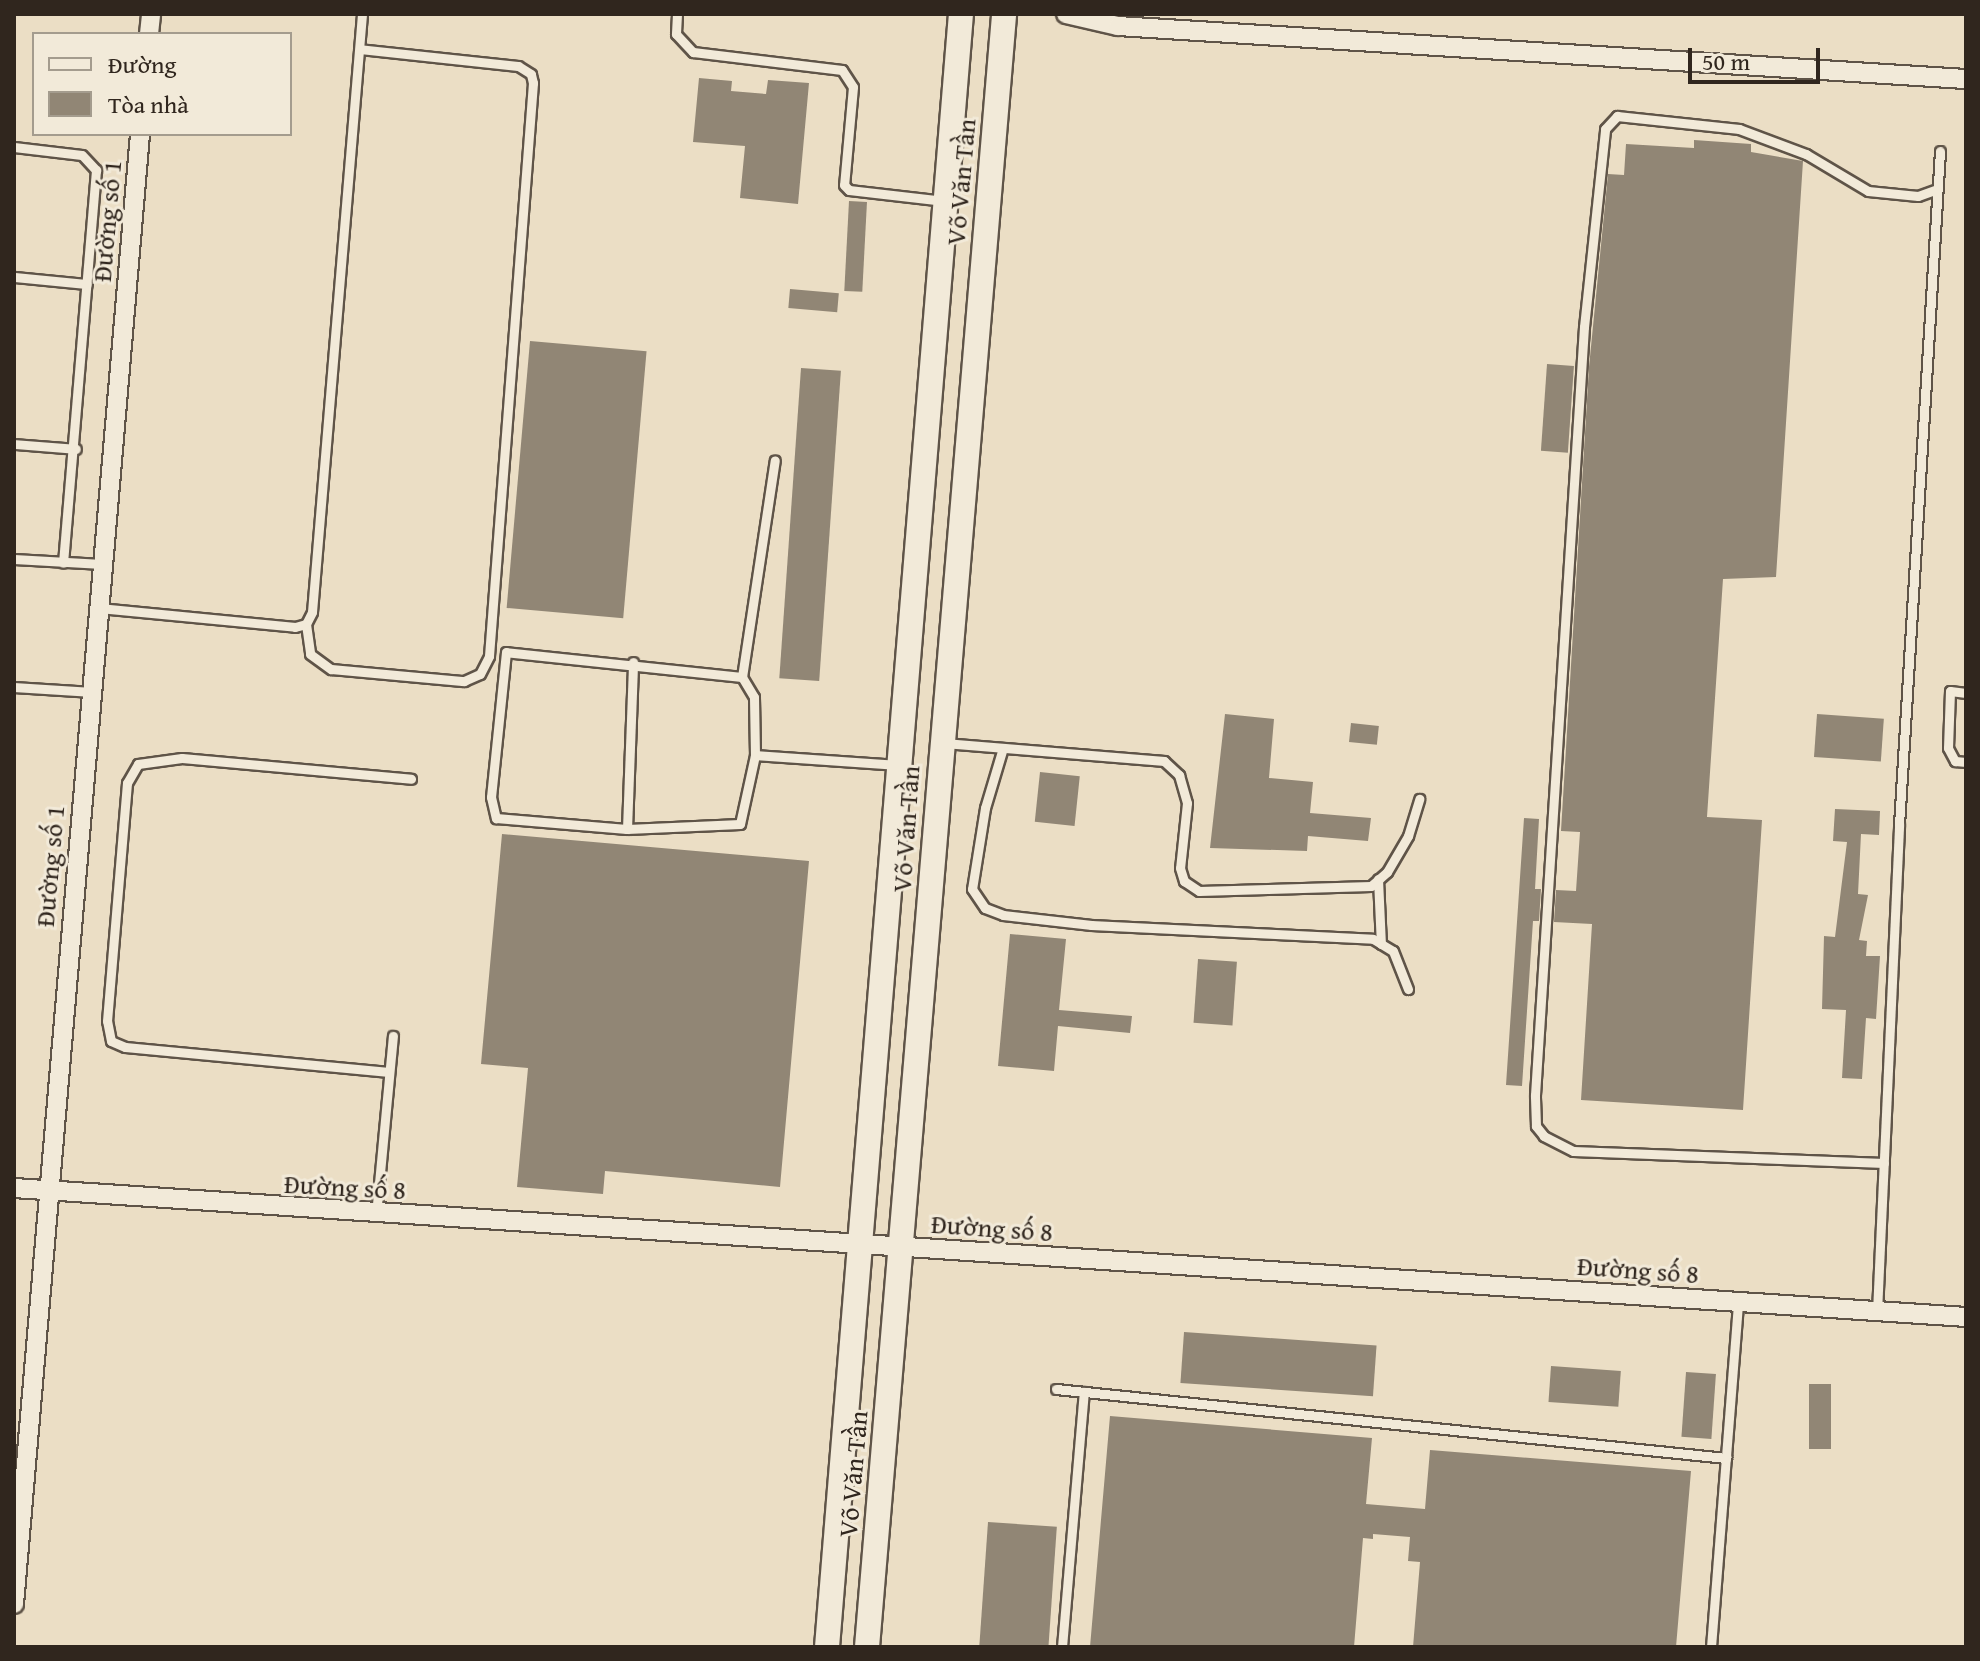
<!DOCTYPE html>
<html>
<head>
<meta charset="utf-8">
<style>
	body { margin:0 }
	#map { position:relative; width:1980px; height:1661px; overflow:hidden; background:#ebdec5; font-family:"Gentium Book Plus",serif }
	div>[style] { position:absolute }
	.building>* { inset:0; background:#918675; transform-origin:0 0 }
	.roads { filter:drop-shadow(2px 0 #5f5448) drop-shadow(-2px 0 #5f5448) drop-shadow(0 2px #5f5448) drop-shadow(0 -2px #5f5448) }
	.service>* { height:9px; margin:-4.5px; padding:0 4.5px; transform-origin:4.5px; border-radius:4.5px; background:#f2ead9 }
	.minor>* { height:18px; margin:-9px; padding:0 9px; transform-origin:9px; border-radius:9px; background:#f2ead9 }
	.tertiary>* { height:24px; margin:-12px; padding:0 12px; transform-origin:12px; border-radius:12px; background:#f2ead9 }
	span { translate:-50% -50%; white-space:nowrap; text-align:center; line-height:1.15; -webkit-text-stroke:6px #f2ead9; paint-order:stroke }
	.street-label { font-size:26px; color:#30261e }
	.frame { position:absolute; inset:0; border:16px solid #30261e; pointer-events:none }
	.legend { position:absolute; left:32px; top:32px; width:260px; height:104px; box-sizing:border-box; background:#f2ead9; border:2px solid #a49c8e; margin:0; padding:10px 14px; list-style:none; font-size:24px; color:#30261e }
	.legend li { display:flex; align-items:center; gap:16px; height:40px }
	.legend b { width:40px; border:2px solid #a49c8e }
	.scale { position:absolute; left:1688px; top:48px; width:132px; height:36px; box-sizing:border-box; border:4px solid #30261e; border-top:0; padding-left:10px; font-size:24px; line-height:28px; white-space:nowrap; color:#30261e; -webkit-text-stroke:6px #f2ead9; paint-order:stroke }
</style>
</head>
<body>
<div id="map">
	<div class="building">
		<div style="clip-path:polygon(699px 78px,732px 81px,731px 91px,766px 94px,768px 80px,809px 83px,798px 204px,740px 198px,745px 146px,693px 142px)"></div>
		<div style="clip-path:polygon(1694px 140px,1751px 144px,1751px 152px,1803px 161px,1776px 577px,1723px 579px,1707px 817px,1762px 820px,1743px 1110px,1581px 1100px,1592px 924px,1554px 922px,1556px 890px,1576px 891px,1580px 832px,1561px 831px,1589px 367px,1608px 174px,1624px 175px,1626px 144px,1694px 148px)"></div>
		<div style="left:849px;top:201px;width:18px;height:90px;rotate:3deg"></div>
		<div style="left:790px;top:289px;width:49px;height:19px;rotate:5deg"></div>
		<div style="left:530px;top:341px;width:117px;height:268px;rotate:5deg"></div>
		<div style="left:1547px;top:364px;width:27px;height:87px;rotate:4deg"></div>
		<div style="left:801px;top:368px;width:40px;height:311px;rotate:4deg"></div>
		<div style="clip-path:polygon(1225px 714px,1274px 719px,1269px 778px,1313px 782px,1310px 813px,1371px 818px,1368px 841px,1308px 836px,1307px 851px,1210px 848px)"></div>
		<div style="left:1817px;top:714px;width:67px;height:43px;rotate:4deg"></div>
		<div style="left:1351px;top:723px;width:28px;height:19px;rotate:6deg"></div>
		<div style="left:1040px;top:772px;width:40px;height:50px;rotate:6deg"></div>
		<div style="clip-path:polygon(1835px 809px,1880px 811px,1879px 835px,1861px 834px,1858px 894px,1868px 895px,1859px 940px,1867px 941px,1866px 956px,1880px 956px,1876px 1019px,1866px 1018px,1862px 1079px,1842px 1078px,1846px 1010px,1822px 1009px,1824px 936px,1835px 937px,1847px 842px,1833px 841px)"></div>
		<div style="clip-path:polygon(1524px 818px,1539px 819px,1535px 889px,1541px 889px,1539px 921px,1533px 921px,1522px 1086px,1506px 1085px)"></div>
		<div style="clip-path:polygon(502px 834px,809px 861px,780px 1187px,605px 1171px,603px 1194px,517px 1187px,528px 1068px,481px 1064px)"></div>
		<div style="clip-path:polygon(1010px 934px,1066px 939px,1059px 1010px,1132px 1016px,1130px 1033px,1058px 1026px,1054px 1071px,998px 1066px)"></div>
		<div style="left:1198px;top:959px;width:39px;height:64px;rotate:4deg"></div>
		<div style="left:1184px;top:1332px;width:193px;height:51px;rotate:4deg"></div>
		<div style="left:1551px;top:1366px;width:70px;height:36px;rotate:4deg"></div>
		<div style="left:1686px;top:1372px;width:30px;height:65px;rotate:4deg"></div>
		<div style="left:1809px;top:1384px;width:22px;height:65px"></div>
		<div style="clip-path:polygon(1110px 1416px,1372px 1438px,1366px 1504px,1425px 1509px,1430px 1450px,1691px 1471px,1676px 1647px,1413px 1647px,1420px 1562px,1408px 1561px,1410px 1537px,1373px 1534px,1373px 1539px,1363px 1538px,1354px 1647px,1090px 1647px)"></div>
		<div style="left:988px;top:1522px;width:69px;height:125px;rotate:4deg"></div>
	</div>
	<div class="roads">
		<div class="service">
			<div style="left:677px;top:14px;width:20px;rotate:93deg"></div>
			<div style="left:676px;top:34px;width:25px;rotate:47deg"></div>
			<div style="left:693px;top:52px;width:150px;rotate:6.9deg"></div>
			<div style="left:842px;top:70px;width:20px;rotate:57deg"></div>
			<div style="left:853px;top:87px;width:98px;rotate:95.2deg"></div>
			<div style="left:844px;top:185px;width:7px;rotate:45deg"></div>
			<div style="left:849px;top:190px;width:96px;rotate:6.6deg"></div>
			<div style="left:14px;top:147px;width:68px;rotate:6.7deg"></div>
			<div style="left:82px;top:155px;width:21px;rotate:47deg"></div>
			<div style="left:96px;top:170px;width:394px;rotate:94.8deg"></div>
			<div style="left:14px;top:277px;width:73px;rotate:5.5deg"></div>
			<div style="left:14px;top:444px;width:62px;rotate:4.6deg"></div>
			<div style="left:14px;top:559px;width:88px;rotate:3.3deg"></div>
			<div style="left:99px;top:608px;width:197px;rotate:5.5deg"></div>
			<div style="left:295px;top:627px;width:11px;rotate:-15deg"></div>
			<div style="left:306px;top:624px;width:13px;rotate:-63deg"></div>
			<div style="left:312px;top:612px;width:600px;rotate:-85.22deg"></div>
			<div style="left:306px;top:624px;width:30px;rotate:82deg"></div>
			<div style="left:310px;top:654px;width:26px;rotate:36deg"></div>
			<div style="left:331px;top:669px;width:134px;rotate:5.2deg"></div>
			<div style="left:464px;top:681px;width:17px;rotate:-24deg"></div>
			<div style="left:480px;top:674px;width:20px;rotate:-63deg"></div>
			<div style="left:489px;top:656px;width:575px;rotate:-85.61deg"></div>
			<div style="left:533px;top:83px;width:9px;rotate:-103deg"></div>
			<div style="left:531px;top:74px;width:15px;rotate:-148deg"></div>
			<div style="left:518px;top:66px;width:159px;rotate:-173.9deg"></div>
			<div style="left:742px;top:677px;width:237px;rotate:-174deg"></div>
			<div style="left:506px;top:652px;width:146px;rotate:95.9deg"></div>
			<div style="left:491px;top:797px;width:22px;rotate:77deg"></div>
			<div style="left:496px;top:818px;width:131px;rotate:4.8deg"></div>
			<div style="left:627px;top:829px;width:113px;rotate:-2.5deg"></div>
			<div style="left:740px;top:824px;width:71px;rotate:-77.7deg"></div>
			<div style="left:755px;top:755px;width:58px;rotate:-91deg"></div>
			<div style="left:754px;top:697px;width:23px;rotate:-121deg"></div>
			<div style="left:742px;top:677px;width:219px;rotate:-81.4deg"></div>
			<div style="left:14px;top:687px;width:78px;rotate:3.7deg"></div>
			<div style="left:1966px;top:693px;width:16px;rotate:-173deg"></div>
			<div style="left:1950px;top:691px;width:57px;rotate:92deg"></div>
			<div style="left:1948px;top:748px;width:15px;rotate:62deg"></div>
			<div style="left:1955px;top:761px;width:11px;rotate:5deg"></div>
			<div style="left:944px;top:743px;width:221px;rotate:4.7deg"></div>
			<div style="left:1164px;top:761px;width:21px;rotate:43deg"></div>
			<div style="left:1179px;top:775px;width:29px;rotate:74deg"></div>
			<div style="left:1187px;top:803px;width:65px;rotate:96.1deg"></div>
			<div style="left:1180px;top:868px;width:14px;rotate:73deg"></div>
			<div style="left:1184px;top:881px;width:18px;rotate:34deg"></div>
			<div style="left:1199px;top:891px;width:172px;rotate:-1.7deg"></div>
			<div style="left:1371px;top:886px;width:21px;rotate:-41deg"></div>
			<div style="left:1387px;top:872px;width:42px;rotate:-59.7deg"></div>
			<div style="left:1408px;top:836px;width:39px;rotate:-73deg"></div>
			<div style="left:1002px;top:751px;width:59px;rotate:106.6deg"></div>
			<div style="left:985px;top:808px;width:82px;rotate:99.1deg"></div>
			<div style="left:972px;top:889px;width:23px;rotate:56deg"></div>
			<div style="left:985px;top:908px;width:19px;rotate:21deg"></div>
			<div style="left:1003px;top:915px;width:89px;rotate:6.5deg"></div>
			<div style="left:1091px;top:925px;width:282px;rotate:2.8deg"></div>
			<div style="left:1373px;top:939px;width:23px;rotate:31deg"></div>
			<div style="left:1393px;top:951px;width:41px;rotate:68.5deg"></div>
			<div style="left:755px;top:755px;width:143px;rotate:4deg"></div>
			<div style="left:627px;top:829px;width:167px;rotate:-87.9deg"></div>
			<div style="left:1378px;top:879px;width:65px;rotate:87.4deg"></div>
			<div style="left:389px;top:1072px;width:265px;rotate:-174.6deg"></div>
			<div style="left:125px;top:1047px;width:15px;rotate:-157deg"></div>
			<div style="left:111px;top:1041px;width:20px;rotate:-101deg"></div>
			<div style="left:107px;top:1021px;width:239px;rotate:-85.2deg"></div>
			<div style="left:127px;top:783px;width:22px;rotate:-60deg"></div>
			<div style="left:138px;top:764px;width:44px;rotate:-7.8deg"></div>
			<div style="left:182px;top:758px;width:230px;rotate:5.2deg"></div>
			<div style="left:1884px;top:1163px;width:311px;rotate:-177.8deg"></div>
			<div style="left:1573px;top:1151px;width:33px;rotate:-153deg"></div>
			<div style="left:1544px;top:1136px;width:13px;rotate:-129deg"></div>
			<div style="left:1536px;top:1126px;width:31px;rotate:-92deg"></div>
			<div style="left:1535px;top:1095px;width:770px;rotate:-86.35deg"></div>
			<div style="left:1584px;top:327px;width:199px;rotate:-83.9deg"></div>
			<div style="left:1605px;top:129px;width:18px;rotate:-47deg"></div>
			<div style="left:1617px;top:116px;width:123px;rotate:6.1deg"></div>
			<div style="left:1739px;top:129px;width:72px;rotate:20.5deg"></div>
			<div style="left:1806px;top:154px;width:72px;rotate:30.8deg"></div>
			<div style="left:1868px;top:191px;width:50px;rotate:5.7deg"></div>
			<div style="left:1918px;top:196px;width:20px;rotate:-20deg"></div>
			<div style="left:376px;top:1215px;width:180px;rotate:-84.6deg"></div>
			<div style="left:1877px;top:1312px;width:487px;rotate:-87.4deg"></div>
			<div style="left:1899px;top:825px;width:675px;rotate:-86.52deg"></div>
			<div style="left:1056px;top:1389px;width:674px;rotate:5.88deg"></div>
			<div style="left:1062px;top:1647px;width:256px;rotate:-85.1deg"></div>
			<div style="left:1711px;top:1647px;width:346px;rotate:-85.5deg"></div>
		</div>
		<div class="minor">
			<div style="left:1066px;top:14px;width:53px;rotate:13deg"></div>
			<div style="left:1118px;top:26px;width:850px;rotate:3.58deg"></div>
			<div style="left:149px;top:34px;width:20px;rotate:-84deg"></div>
			<div style="left:14px;top:1188px;width:1956px;rotate:3.78deg"></div>
			<div style="left:14px;top:1604px;width:1475px;rotate:-85.1deg"></div>
		</div>
		<div class="tertiary">
			<div style="left:827px;top:1647px;width:1638px;rotate:-85.31deg"></div>
			<div style="left:867px;top:1647px;width:1639px;rotate:-85.2deg"></div>
		</div>
	</div>
	<div class="street-label">
		<span style="left:961px;top:182px;rotate:-85deg">Võ Văn Tần</span>
		<span style="left:107px;top:221px;rotate:-85deg">Đường số 1</span>
		<span style="left:906px;top:829px;rotate:-86deg">Võ Văn Tần</span>
		<span style="left:50px;top:866px;rotate:-85deg">Đường số 1</span>
		<span style="left:345px;top:1187px;rotate:3deg">Đường số 8</span>
		<span style="left:992px;top:1228px;rotate:4deg">Đường số 8</span>
		<span style="left:1638px;top:1270px;rotate:4deg">Đường số 8</span>
		<span style="left:853px;top:1474px;rotate:-85deg">Võ Văn Tần</span>
	</div>
	<div class="frame"></div>
	<ul class="legend">
	<li><b style="height:10px;background:#f2ead9"></b>Đường</li>
	<li><b style="height:22px;background:#918675"></b>Tòa nhà</li>
	</ul>
	<div class="scale">50 m</div>
</div>
</body>
</html>
